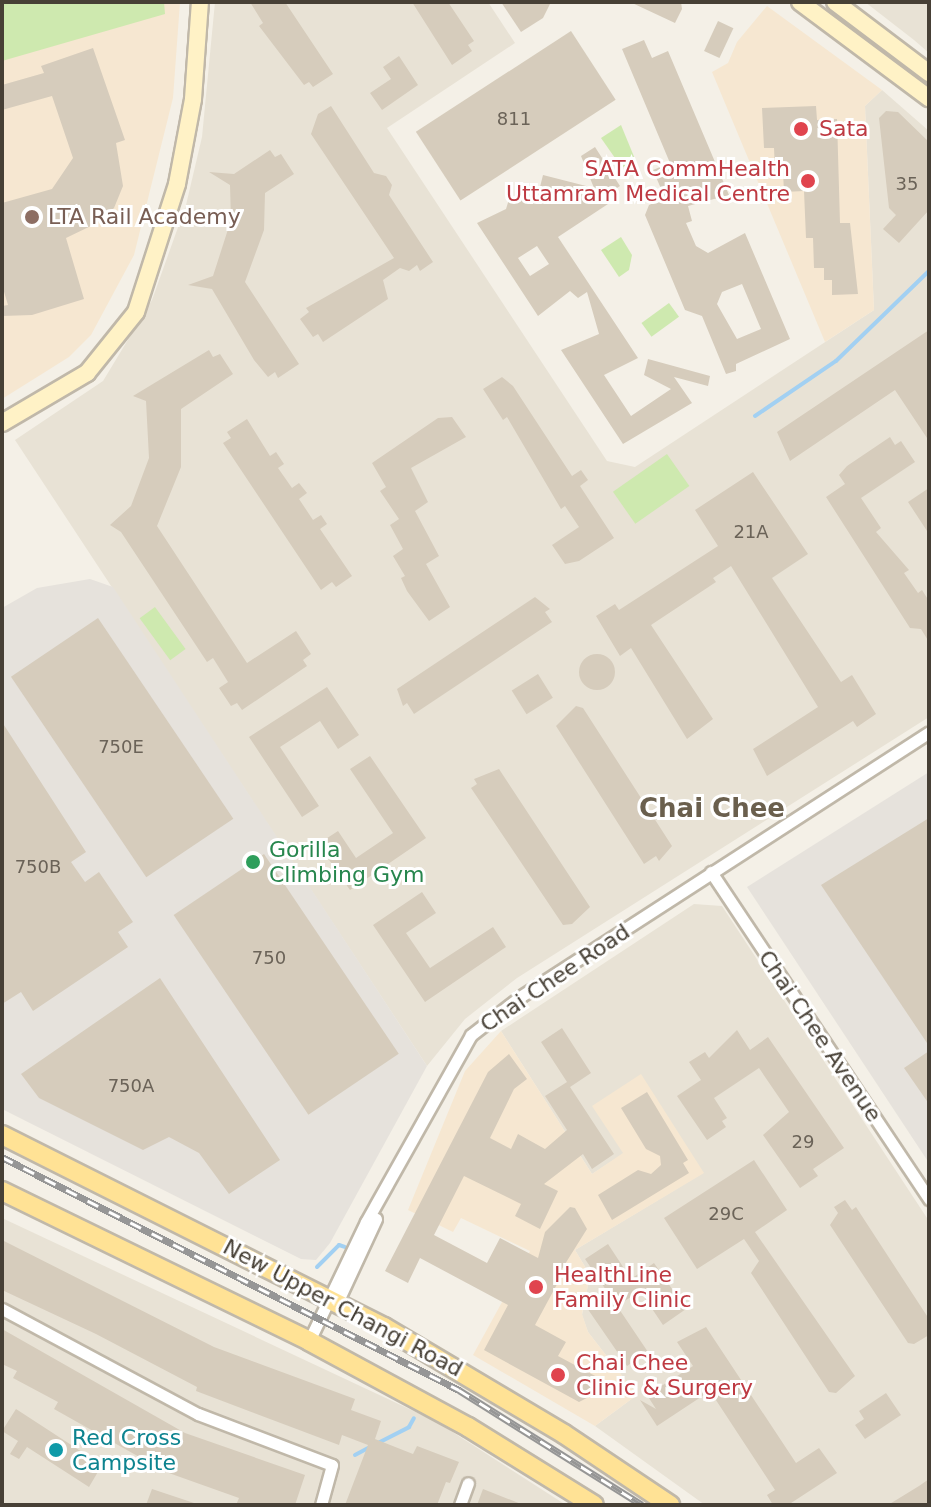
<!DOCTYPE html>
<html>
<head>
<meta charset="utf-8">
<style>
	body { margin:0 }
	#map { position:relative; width:931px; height:1507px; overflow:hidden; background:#f4f0e7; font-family:"DejaVu Sans",sans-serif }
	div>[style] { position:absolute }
	.residential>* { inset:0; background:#e8e2d5 }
	.commercial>* { inset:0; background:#f6e7d1 }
	.industrial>* { inset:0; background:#e6e2dc }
	.green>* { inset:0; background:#cee9af; transform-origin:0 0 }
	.stream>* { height:4px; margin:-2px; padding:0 2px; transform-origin:2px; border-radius:2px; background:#a2d0f2 }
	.building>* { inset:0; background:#d6ccbc; transform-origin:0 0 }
	.round { border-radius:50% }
	.roads { filter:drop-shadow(2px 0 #c0b8a9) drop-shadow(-2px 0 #c0b8a9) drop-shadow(0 2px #c0b8a9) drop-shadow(0 -2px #c0b8a9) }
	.street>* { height:11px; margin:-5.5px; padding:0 5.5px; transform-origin:5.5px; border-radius:5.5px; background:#fff }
	.secondary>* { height:16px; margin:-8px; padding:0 8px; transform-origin:8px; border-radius:8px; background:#fff2c6 }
	.primary>* { height:18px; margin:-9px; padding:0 9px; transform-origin:9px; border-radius:9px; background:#ffe295 }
	.rail>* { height:7px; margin-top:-3.5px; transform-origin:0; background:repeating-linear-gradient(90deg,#fff 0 12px,#969696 0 24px); box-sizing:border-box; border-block:2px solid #969696 }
	.dots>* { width:22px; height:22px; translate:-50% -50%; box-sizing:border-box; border:4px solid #fff; border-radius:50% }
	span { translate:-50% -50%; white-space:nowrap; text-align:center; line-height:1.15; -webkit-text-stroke:6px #fff; paint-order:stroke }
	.number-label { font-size:18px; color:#6b6358 }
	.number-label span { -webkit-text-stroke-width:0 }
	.health-label { font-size:22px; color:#be3a42 }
	.left { translate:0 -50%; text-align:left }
	.right { translate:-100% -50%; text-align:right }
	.education-label { font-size:22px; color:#785e54 }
	.leisure-label { font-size:22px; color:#27864d }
	.street-label { font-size:22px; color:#474036 }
	.culture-label { font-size:22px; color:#0d838f }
	.quarter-label { font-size:26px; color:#6a5f4d; font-weight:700 }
	.frame { position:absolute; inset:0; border:4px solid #474036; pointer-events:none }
</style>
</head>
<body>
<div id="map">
	<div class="residential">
		<div style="clip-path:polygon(215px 2px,488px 2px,515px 43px,387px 128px,607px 461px,635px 467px,874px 310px,865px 106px,882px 90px,929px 131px,929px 717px,517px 978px,465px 1019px,427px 1066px,15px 440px,103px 381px,152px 300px,186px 205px,202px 137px)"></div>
		<div style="clip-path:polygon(865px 2px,929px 2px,929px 53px,914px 40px)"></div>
		<div style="clip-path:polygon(694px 904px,722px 906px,929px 1221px,929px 1505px,705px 1505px,595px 1426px,637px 1395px,588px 1332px,582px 1315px,590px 1275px,575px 1250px,703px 1173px,623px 1154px,592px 1174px,501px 1031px)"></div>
		<div style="clip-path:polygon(2px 1218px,437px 1422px,566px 1505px,2px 1505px)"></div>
	</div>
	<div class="commercial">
		<div style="clip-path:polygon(2px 2px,180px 2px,173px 98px,134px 255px,91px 335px,69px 357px,2px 399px)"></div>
		<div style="clip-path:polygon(767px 6px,882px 90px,865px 106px,874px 310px,825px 342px,712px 72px,728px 63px,737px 42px)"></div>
		<div style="clip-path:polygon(501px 1031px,592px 1174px,623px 1153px,592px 1106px,641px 1074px,704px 1173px,575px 1250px,590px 1275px,582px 1314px,588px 1332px,637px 1395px,595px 1426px,473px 1355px,530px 1251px,461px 1218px,453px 1232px,408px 1210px,465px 1071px)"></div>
	</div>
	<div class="industrial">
		<div style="clip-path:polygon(90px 579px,113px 587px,427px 1066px,330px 1243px,316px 1260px,301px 1259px,2px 1109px,2px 608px,37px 588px)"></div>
		<div style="clip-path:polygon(929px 772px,929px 1163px,747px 887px)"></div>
	</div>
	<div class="green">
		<div style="clip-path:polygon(2px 2px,164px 2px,165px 14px,2px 61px)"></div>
		<div style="clip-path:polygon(621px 125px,635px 159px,622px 168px,601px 138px)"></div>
		<div style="clip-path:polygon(621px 237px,632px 255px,629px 270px,619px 277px,601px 250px)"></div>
		<div style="left:669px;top:303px;width:17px;height:34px;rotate:54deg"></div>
		<div style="left:667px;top:454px;width:39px;height:66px;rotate:55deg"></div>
		<div style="left:155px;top:607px;width:52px;height:19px;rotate:54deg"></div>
	</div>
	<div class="stream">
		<div style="left:755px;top:416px;width:98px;rotate:-34.2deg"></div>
		<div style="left:836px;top:361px;width:129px;rotate:-44.1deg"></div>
		<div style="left:317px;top:1267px;width:31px;rotate:-45deg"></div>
		<div style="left:339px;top:1245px;width:6px;rotate:18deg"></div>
		<div style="left:378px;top:1443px;width:35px;rotate:-27deg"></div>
		<div style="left:409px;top:1427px;width:10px;rotate:-61deg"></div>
		<div style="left:355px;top:1455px;width:17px;rotate:-28deg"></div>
	</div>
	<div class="building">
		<div style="clip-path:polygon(250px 2px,285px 2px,333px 74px,313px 87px,309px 82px,304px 85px,259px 26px,263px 23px)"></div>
		<div style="clip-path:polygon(412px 2px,448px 2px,474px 41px,468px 45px,472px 51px,452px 65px)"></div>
		<div style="clip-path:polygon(501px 2px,551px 2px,543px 18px,521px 32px)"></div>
		<div style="clip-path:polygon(630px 2px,681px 2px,682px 9px,675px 23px)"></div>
		<div style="left:718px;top:21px;width:17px;height:33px;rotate:25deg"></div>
		<div style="left:571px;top:31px;width:82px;height:185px;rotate:57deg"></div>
		<div style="clip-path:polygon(evenodd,644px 40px,652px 58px,668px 51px,729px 195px,688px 206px,692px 221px,686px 223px,696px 246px,708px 253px,745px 233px,790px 339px,736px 364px,736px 371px,726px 374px,702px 316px,685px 310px,645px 215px,649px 205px,665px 198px,653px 170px,670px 163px,622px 49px,644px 40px,742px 284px,761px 329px,737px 339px,717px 304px,722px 292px,742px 284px)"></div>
		<div style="clip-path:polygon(93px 48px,125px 140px,116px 143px,123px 186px,114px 208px,97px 223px,66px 238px,84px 299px,32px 315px,2px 316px,2px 306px,8px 305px,2px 285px,2px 203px,52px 189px,73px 158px,52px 96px,2px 110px,2px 85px,44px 73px,41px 66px)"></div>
		<div style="clip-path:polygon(399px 56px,418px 85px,382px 110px,370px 93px,391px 79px,383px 67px)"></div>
		<div style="clip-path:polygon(331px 106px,374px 173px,386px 176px,392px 185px,389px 195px,433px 262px,420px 271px,417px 265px,409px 271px,400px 268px,383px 280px,388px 299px,323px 342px,318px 334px,313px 337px,300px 319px,309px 312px,306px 308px,394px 258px,311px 134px,318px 114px)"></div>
		<div style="clip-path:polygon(816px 106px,817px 120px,837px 119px,840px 223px,850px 223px,858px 294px,832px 295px,832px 280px,824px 280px,824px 268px,814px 268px,813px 238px,806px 238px,804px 191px,784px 192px,783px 172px,775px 172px,774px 148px,764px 148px,762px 108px)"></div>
		<div style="clip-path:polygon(886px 111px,898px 112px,929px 142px,929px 210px,899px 243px,883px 229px,896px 215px,889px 208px,879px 118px)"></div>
		<div style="clip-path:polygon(evenodd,595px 147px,620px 186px,603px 197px,608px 204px,558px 237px,638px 358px,604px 375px,631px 416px,671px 389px,644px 375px,648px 359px,710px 376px,708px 386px,674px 377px,692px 403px,623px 444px,561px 350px,599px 334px,587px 292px,578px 298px,570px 291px,538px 316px,477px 223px,506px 209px,510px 196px,536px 203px,543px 175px,594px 188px,581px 156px,595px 147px,537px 246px,549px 264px,530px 276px,518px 258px,537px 246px)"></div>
		<div style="clip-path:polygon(270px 150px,275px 157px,281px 154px,294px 174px,265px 193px,264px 230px,245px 282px,299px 364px,278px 378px,275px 372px,268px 377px,254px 360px,212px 289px,188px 285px,213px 276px,231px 220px,230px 185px,209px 172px,234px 174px)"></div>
		<div style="clip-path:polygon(929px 330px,929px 441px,895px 390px,790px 461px,777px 432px)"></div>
		<div style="clip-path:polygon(209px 350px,213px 357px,220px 354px,233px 374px,181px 409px,181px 467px,157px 526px,247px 663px,296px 631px,311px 654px,303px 660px,307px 666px,242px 710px,237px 703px,231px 706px,219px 688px,228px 682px,213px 658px,207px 662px,121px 532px,110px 525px,131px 506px,149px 458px,146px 401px,133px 396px)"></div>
		<div style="clip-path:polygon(502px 377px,513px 386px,572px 476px,581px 470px,588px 480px,580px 486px,614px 538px,579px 561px,565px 564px,552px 545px,579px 527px,565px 506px,561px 509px,507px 417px,503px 420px,483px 389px)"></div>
		<div style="clip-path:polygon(452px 417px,466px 437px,411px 468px,428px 502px,415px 511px,439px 556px,426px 564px,450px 607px,429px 621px,407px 591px,401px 578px,405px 576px,393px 556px,403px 549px,390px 525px,399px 519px,380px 491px,386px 487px,372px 463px,438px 418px)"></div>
		<div style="clip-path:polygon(247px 419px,270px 456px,276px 452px,284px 464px,278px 468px,292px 488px,299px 483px,307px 493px,299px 499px,313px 520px,321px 515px,327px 524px,320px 529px,352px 576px,336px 587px,332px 582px,321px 590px,223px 443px,231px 438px,227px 432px)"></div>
		<div style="clip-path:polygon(890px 437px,895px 445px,901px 441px,915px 462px,861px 498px,881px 528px,876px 532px,909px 570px,904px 573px,918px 593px,922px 590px,929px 601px,929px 642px,921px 629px,910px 628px,826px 497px,845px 484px,839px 475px,847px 466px)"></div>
		<div style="clip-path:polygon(753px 472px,808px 554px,772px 578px,841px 682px,852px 675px,876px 714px,857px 727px,853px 721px,767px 776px,753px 749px,818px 707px,731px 566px,713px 578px,716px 582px,651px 625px,713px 719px,687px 739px,631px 648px,620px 656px,596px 616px,615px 604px,619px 610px,718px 546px,695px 510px)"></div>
		<div style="clip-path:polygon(929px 488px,929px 534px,908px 502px)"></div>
		<div style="clip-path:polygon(535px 597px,550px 609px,545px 612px,552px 622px,414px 714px,407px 703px,403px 706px,397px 689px)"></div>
		<div style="left:98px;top:618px;width:242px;height:105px;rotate:56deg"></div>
		<div class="round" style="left:579px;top:654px;width:36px;height:36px"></div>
		<div style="left:538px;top:674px;width:28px;height:31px;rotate:58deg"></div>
		<div style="clip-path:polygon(327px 687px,359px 735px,338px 749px,320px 721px,280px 747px,319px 806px,302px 817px,249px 737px)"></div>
		<div style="clip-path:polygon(576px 706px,583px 708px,672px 846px,659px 861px,656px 856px,644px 864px,556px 726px)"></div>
		<div style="clip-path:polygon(2px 722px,86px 852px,71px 862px,85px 882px,99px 872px,133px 922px,118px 932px,128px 947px,33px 1011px,21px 992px,2px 1004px)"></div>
		<div style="clip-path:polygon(370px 756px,426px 838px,350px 890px,318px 844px,338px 831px,356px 858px,393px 833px,350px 769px)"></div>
		<div style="clip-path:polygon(499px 769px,590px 907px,572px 924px,563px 925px,471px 788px,477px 784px,474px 779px)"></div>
		<div style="clip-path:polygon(929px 818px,929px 1046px,821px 885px)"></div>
		<div style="left:264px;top:854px;width:241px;height:109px;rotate:56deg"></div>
		<div style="clip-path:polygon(422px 892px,436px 913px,406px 933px,430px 968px,493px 927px,506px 947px,425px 1002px,373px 925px)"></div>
		<div style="clip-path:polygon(160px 978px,280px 1160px,229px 1194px,199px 1153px,169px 1137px,143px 1150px,39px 1098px,21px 1074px)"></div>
		<div style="clip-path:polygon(562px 1028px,591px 1073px,570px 1087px,614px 1154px,592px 1169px,583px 1154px,544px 1184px,558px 1191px,540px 1229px,515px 1216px,521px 1204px,464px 1176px,434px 1235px,487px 1263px,500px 1238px,538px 1258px,545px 1232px,570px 1207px,575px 1208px,587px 1229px,555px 1280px,562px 1275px,535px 1325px,566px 1342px,558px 1356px,612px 1385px,579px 1402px,484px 1350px,508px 1305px,420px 1258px,408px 1283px,385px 1271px,488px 1072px,509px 1054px,527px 1079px,514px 1089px,490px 1138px,511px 1149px,518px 1134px,545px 1149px,567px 1130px,545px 1096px,567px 1082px,541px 1042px)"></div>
		<div style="clip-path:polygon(737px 1030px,750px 1050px,768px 1037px,844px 1148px,813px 1169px,818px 1176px,800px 1188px,763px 1135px,789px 1112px,759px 1068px,714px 1098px,727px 1118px,722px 1121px,726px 1127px,707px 1140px,677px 1096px,701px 1080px,689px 1062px,705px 1052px,709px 1058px)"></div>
		<div style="clip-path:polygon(929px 1051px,929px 1104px,904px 1068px)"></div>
		<div style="clip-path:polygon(647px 1092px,688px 1160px,683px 1163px,689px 1173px,612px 1220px,598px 1195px,638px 1170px,651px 1174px,661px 1165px,660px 1156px,646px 1149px,621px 1108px)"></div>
		<div style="clip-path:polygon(754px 1160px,787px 1210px,755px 1232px,855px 1376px,836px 1393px,829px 1392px,751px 1273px,759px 1261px,744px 1239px,697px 1269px,664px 1218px)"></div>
		<div style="clip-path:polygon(845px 1200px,852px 1210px,856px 1207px,929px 1319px,929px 1335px,914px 1344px,908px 1343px,830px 1225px,838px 1213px,834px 1207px)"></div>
		<div style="clip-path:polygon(2px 1240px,214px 1347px,355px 1399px,351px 1410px,381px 1421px,375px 1439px,413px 1454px,417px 1446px,459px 1462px,450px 1483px,446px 1482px,437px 1505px,345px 1505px,368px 1445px,342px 1435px,339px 1445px,196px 1391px,197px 1387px,96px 1334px,2px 1290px)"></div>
		<div style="clip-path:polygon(608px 1244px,631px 1279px,654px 1263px,686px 1309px,663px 1325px,640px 1291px,617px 1306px,648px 1352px,627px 1366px,587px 1308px,608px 1293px,585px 1259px)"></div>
		<div style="clip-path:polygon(706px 1327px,796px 1463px,819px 1448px,837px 1473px,788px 1505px,773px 1505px,767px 1495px,775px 1490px,710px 1391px,657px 1426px,640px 1400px,656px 1409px,647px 1395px,693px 1366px,677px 1342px)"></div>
		<div style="clip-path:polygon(2px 1329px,185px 1433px,305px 1475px,295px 1505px,236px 1505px,239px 1498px,166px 1472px,54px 1409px,58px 1402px,13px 1378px,17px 1371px,2px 1364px)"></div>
		<div style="clip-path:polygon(886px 1393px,901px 1415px,865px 1439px,855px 1425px,864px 1419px,859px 1411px)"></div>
		<div style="clip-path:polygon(16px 1409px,102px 1465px,89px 1487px,27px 1447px,19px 1459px,10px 1454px,18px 1441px,2px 1431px)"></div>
		<div style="clip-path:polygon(929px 1479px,929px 1505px,888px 1505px,919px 1486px)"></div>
		<div style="clip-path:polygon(152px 1489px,194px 1503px,193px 1505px,146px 1505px)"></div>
		<div style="clip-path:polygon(483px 1489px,521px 1504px,521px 1505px,477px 1505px)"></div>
	</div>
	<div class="roads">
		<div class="street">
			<div style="left:711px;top:872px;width:393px;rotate:56.3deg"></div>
			<div style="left:336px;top:1305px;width:95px;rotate:-65.1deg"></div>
			<div style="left:2px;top:1309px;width:222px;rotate:28.2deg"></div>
			<div style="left:198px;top:1414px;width:143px;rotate:20.8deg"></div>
			<div style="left:332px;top:1465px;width:41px;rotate:105.4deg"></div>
			<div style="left:309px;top:1341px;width:132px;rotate:-64.4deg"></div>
			<div style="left:366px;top:1222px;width:214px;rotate:-60.7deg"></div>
			<div style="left:471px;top:1035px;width:62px;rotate:-37.8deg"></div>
			<div style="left:520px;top:997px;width:487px;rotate:-32.9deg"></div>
			<div style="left:460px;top:1505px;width:23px;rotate:-70deg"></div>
		</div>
		<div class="secondary">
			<div style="left:800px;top:2px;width:161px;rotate:36.7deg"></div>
			<div style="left:835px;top:2px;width:118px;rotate:37.1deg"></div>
			<div style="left:2px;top:423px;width:99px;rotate:-30.5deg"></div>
			<div style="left:87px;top:373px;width:78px;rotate:-51.2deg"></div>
			<div style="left:136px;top:312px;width:134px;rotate:-72.2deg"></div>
			<div style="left:177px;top:184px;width:86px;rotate:-79.3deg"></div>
			<div style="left:193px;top:99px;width:97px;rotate:-85.9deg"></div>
		</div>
		<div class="primary">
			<div style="left:2px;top:1135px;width:428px;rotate:26.7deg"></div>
			<div style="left:384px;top:1327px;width:209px;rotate:30.7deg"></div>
			<div style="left:564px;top:1434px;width:128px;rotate:33.8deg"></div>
			<div style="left:2px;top:1191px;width:342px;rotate:26deg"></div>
			<div style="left:309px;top:1341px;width:181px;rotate:28.4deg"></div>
			<div style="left:468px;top:1427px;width:148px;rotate:31.8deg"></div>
		</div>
	</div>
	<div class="rail">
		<div style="left:2px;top:1157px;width:513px;rotate:27.01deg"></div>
		<div style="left:459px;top:1390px;width:216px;rotate:32.1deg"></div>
	</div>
	<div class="dots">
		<div style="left:801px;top:129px;background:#e0444e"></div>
		<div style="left:808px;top:181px;background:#e0444e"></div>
		<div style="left:32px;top:217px;background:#8d6e63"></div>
		<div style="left:253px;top:862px;background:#2e9e5b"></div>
		<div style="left:536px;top:1287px;background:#e0444e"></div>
		<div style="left:558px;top:1375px;background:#e0444e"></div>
		<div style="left:56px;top:1450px;background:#0f9aa8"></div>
	</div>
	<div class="number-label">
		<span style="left:514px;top:119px">811</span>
		<span style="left:907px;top:184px">35</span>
		<span style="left:751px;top:532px">21A</span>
		<span style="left:121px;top:747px">750E</span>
		<span style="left:38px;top:867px">750B</span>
		<span style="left:269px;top:958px">750</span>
		<span style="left:131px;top:1086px">750A</span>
		<span style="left:803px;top:1142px">29</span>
		<span style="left:726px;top:1214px">29C</span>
	</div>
	<div class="health-label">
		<span class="left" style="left:819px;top:129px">Sata</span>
		<span class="right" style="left:790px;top:181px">SATA CommHealth<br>Uttamram Medical Centre</span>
		<span class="left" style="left:554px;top:1287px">HealthLine<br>Family Clinic</span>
		<span class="left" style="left:576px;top:1375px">Chai Chee<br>Clinic &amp; Surgery</span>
	</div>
	<div class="education-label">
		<span class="left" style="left:48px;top:217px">LTA Rail Academy</span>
	</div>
	<div class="leisure-label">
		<span class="left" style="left:269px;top:862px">Gorilla<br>Climbing Gym</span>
	</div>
	<div class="street-label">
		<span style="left:555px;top:978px;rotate:-34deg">Chai Chee Road</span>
		<span style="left:820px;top:1036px;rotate:56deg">Chai Chee Avenue</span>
		<span style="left:343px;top:1308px;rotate:28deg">New Upper Changi Road</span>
	</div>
	<div class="culture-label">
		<span class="left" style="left:72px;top:1450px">Red Cross<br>Campsite</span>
	</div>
	<div class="quarter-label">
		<span style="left:712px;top:809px">Chai Chee</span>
	</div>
	<div class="frame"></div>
</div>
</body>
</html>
